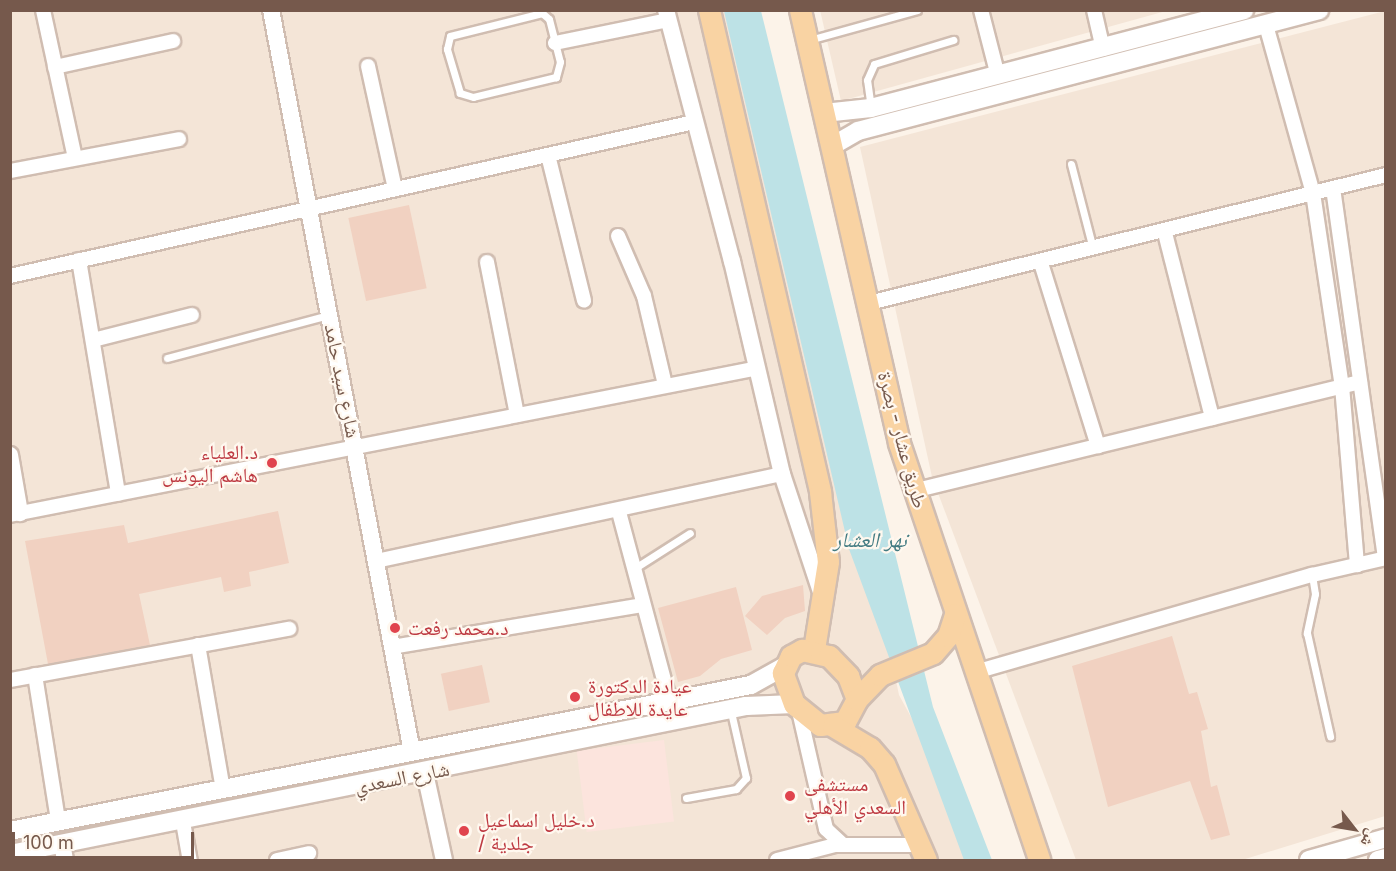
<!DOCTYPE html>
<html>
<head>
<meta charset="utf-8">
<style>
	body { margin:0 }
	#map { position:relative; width:1396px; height:871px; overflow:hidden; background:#fcf3e9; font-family:Inter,"Noto Naskh Arabic",sans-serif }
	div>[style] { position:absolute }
	.residential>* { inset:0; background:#f4e5d7 }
	.commercial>* { inset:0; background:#fce4dd; transform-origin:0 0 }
	.water>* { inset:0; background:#bde2e6 }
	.building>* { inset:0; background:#f1d1c1; transform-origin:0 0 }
	.roads { filter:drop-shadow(2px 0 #d0bdb1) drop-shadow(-2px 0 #d0bdb1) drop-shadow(0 2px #d0bdb1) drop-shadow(0 -2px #d0bdb1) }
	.service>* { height:7px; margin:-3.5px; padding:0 3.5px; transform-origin:3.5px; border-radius:3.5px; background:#fff }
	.minor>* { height:14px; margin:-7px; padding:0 7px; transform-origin:7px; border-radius:7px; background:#fff }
	.tertiary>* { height:16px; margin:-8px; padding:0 8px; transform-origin:8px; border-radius:8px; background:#fff }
	.secondary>* { height:18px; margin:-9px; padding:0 9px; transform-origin:9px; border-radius:9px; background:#fff }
	.primary>* { height:21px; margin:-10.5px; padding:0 10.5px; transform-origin:10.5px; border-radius:10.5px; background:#f9d3a3 }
	.dots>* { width:16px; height:16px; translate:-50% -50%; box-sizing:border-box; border:3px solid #fff8ef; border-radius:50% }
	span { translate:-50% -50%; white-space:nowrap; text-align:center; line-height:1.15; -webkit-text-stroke:4.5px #fff8ef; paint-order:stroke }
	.street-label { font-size:20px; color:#76594c }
	.health-label { font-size:20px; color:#be3a42 }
	.right { translate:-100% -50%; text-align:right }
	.left { translate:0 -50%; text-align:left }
	.water-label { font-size:21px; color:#437b82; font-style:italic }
	.frame { position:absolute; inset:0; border:12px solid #76594c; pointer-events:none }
	.north { position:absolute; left:1324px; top:799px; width:60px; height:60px; -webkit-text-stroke:4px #fff8ef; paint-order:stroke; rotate:121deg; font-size:16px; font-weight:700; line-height:24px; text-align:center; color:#76594c }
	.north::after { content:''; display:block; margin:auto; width:21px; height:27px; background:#76594c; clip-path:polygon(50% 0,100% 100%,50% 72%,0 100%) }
	.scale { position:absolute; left:12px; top:832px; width:182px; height:27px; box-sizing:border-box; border:3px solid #76594c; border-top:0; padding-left:8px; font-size:18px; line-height:21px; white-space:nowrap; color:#76594c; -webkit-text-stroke:4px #fff8ef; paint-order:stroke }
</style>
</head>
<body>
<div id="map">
	<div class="residential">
		<div style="clip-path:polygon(820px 10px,1166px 11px,841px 101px)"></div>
		<div style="clip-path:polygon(10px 11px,756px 11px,899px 695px,989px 860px,11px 860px)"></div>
		<div style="clip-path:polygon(1385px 11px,1385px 816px,1242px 860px,1076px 860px,932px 477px,860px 147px)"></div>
	</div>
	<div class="commercial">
		<div style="left:664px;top:740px;width:82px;height:88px;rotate:83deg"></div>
	</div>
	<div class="water">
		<div style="clip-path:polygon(724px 11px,761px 11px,933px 707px,992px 860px,964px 860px,849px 549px)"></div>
	</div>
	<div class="building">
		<div style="left:409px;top:205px;width:85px;height:62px;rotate:78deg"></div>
		<div style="clip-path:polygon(278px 511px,289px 563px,249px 572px,251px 586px,224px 592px,221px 577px,139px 594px,150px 645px,48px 664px,25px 541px,124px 525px,128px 543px)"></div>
		<div style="clip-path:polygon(803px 585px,805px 611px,785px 618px,767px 635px,745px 616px,762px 596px)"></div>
		<div style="clip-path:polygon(736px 587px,752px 650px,721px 659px,700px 676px,678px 682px,658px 608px)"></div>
		<div style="clip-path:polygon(1172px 636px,1189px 694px,1197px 692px,1208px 729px,1201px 731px,1211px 787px,1217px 785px,1230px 835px,1211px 840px,1190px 781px,1108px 807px,1072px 666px)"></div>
		<div style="left:482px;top:665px;width:38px;height:42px;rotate:78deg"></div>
	</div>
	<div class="roads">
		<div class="service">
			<div style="left:542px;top:13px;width:9px;rotate:41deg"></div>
			<div style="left:549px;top:19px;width:44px;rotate:75.7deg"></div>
			<div style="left:560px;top:62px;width:16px;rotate:105deg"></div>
			<div style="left:556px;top:77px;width:85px;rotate:166.5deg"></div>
			<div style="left:473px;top:97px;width:14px;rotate:-163deg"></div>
			<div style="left:460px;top:93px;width:46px;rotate:-106.5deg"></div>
			<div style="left:447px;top:49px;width:13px;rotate:-77deg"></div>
			<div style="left:450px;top:36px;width:95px;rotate:-14deg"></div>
			<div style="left:809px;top:40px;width:112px;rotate:-15.5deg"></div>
			<div style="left:871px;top:108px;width:28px;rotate:-98deg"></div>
			<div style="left:867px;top:80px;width:17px;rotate:-66deg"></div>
			<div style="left:874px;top:64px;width:83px;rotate:-16.9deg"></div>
			<div style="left:1071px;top:164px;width:88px;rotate:75.5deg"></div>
			<div style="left:167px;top:358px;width:168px;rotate:-14.9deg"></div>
			<div style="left:635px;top:568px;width:65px;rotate:-32.5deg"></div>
			<div style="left:1312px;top:575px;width:19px;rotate:81deg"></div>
			<div style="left:1315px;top:594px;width:40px;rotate:102deg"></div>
			<div style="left:1307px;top:633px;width:106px;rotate:77.4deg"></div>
			<div style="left:686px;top:798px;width:51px;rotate:-10.2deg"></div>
			<div style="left:736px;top:789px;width:15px;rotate:-48deg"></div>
			<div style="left:746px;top:778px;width:68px;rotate:-102.8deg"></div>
		</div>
		<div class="minor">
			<div style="left:43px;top:10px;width:151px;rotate:77.8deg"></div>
			<div style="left:981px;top:10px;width:68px;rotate:75.6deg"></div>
			<div style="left:1094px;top:10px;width:40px;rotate:77deg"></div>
			<div style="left:1266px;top:25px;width:174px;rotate:74.4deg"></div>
			<div style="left:1313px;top:193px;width:195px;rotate:81.5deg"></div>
			<div style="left:1342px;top:386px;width:180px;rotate:85.2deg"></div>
			<div style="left:555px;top:43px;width:115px;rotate:-11.5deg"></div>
			<div style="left:368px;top:66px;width:126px;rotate:77.6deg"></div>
			<div style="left:55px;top:67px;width:121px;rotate:-12.4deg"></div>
			<div style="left:548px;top:155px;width:150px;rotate:76.1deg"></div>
			<div style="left:10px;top:171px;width:172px;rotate:-10.7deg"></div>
			<div style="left:1333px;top:188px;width:374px;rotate:82deg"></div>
			<div style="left:1165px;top:233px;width:191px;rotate:75.7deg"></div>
			<div style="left:618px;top:236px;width:65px;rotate:66.6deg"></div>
			<div style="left:644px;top:296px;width:91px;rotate:76.7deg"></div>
			<div style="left:79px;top:260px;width:237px;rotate:80.5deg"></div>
			<div style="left:487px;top:262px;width:156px;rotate:78.9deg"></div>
			<div style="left:1041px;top:263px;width:192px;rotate:72.7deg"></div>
			<div style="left:10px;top:276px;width:701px;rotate:-12.69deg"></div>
			<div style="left:869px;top:303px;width:533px;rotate:-13.91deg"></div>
			<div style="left:93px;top:340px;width:102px;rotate:-14.2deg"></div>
			<div style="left:913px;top:491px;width:460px;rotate:-13.7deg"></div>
			<div style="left:619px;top:512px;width:197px;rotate:75deg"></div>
			<div style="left:10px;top:515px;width:762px;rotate:-11.12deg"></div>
			<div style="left:376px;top:561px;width:415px;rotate:-12.1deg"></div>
			<div style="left:198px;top:645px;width:146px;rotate:80.2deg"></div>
			<div style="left:392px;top:647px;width:254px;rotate:-9.5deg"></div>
			<div style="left:975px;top:672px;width:351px;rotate:-16.1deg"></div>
			<div style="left:1312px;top:575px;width:76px;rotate:-12.9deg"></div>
			<div style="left:35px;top:675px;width:148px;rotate:81deg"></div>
			<div style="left:10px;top:680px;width:284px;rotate:-10.4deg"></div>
			<div style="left:799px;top:711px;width:121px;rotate:77.1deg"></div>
			<div style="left:826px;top:829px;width:23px;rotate:43deg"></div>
			<div style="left:183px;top:822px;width:39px;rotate:80deg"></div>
			<div style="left:277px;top:860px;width:33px;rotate:-12deg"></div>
			<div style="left:777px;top:860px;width:60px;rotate:-14.5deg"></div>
			<div style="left:835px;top:845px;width:84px"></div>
		</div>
		<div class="tertiary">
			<div style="left:271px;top:10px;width:755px;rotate:79.24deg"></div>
			<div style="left:666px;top:10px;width:260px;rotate:75.3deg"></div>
			<div style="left:732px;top:261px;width:219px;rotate:76.8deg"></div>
			<div style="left:782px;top:474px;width:127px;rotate:71.7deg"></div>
			<div style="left:10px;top:455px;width:59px;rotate:80.2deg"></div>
			<div style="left:425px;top:773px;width:89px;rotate:77.7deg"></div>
			<div style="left:62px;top:843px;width:17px;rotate:80deg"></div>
		</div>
		<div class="secondary">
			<div style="left:824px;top:113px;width:47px;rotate:-6.1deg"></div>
			<div style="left:871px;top:108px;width:386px;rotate:-14.7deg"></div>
			<div style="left:832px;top:146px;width:30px;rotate:-30deg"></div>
			<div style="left:858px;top:131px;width:477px;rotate:-14.7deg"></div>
			<div style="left:10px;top:831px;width:755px;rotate:-11.15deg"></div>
			<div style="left:751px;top:685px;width:38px;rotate:-29deg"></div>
			<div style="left:10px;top:854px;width:751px;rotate:-11.37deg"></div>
			<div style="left:746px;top:706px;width:48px;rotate:-2.4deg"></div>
			<div style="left:1309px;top:860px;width:80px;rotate:-15.9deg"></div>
			<div style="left:1378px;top:860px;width:8px;rotate:-14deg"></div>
		</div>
		<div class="primary">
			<div style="left:709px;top:10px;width:495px;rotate:77deg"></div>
			<div style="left:820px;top:492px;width:70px;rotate:83.5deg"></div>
			<div style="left:828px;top:562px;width:88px;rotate:99.1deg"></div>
			<div style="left:800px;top:10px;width:444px;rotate:77.1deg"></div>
			<div style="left:899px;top:443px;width:440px;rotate:71.4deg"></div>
			<div style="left:802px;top:650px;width:28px;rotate:13deg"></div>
			<div style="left:829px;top:656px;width:28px;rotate:46deg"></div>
			<div style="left:848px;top:676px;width:25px;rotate:69deg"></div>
			<div style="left:857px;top:699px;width:26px;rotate:118deg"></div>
			<div style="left:845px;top:722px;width:25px;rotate:173deg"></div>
			<div style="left:820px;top:725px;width:33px;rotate:-141deg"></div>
			<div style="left:794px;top:704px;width:33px;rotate:-110deg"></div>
			<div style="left:783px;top:673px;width:19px;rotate:-65deg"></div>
			<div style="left:791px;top:656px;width:13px;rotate:-29deg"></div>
			<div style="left:857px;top:699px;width:33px;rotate:-46deg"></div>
			<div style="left:880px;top:675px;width:57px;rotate:-22.5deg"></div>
			<div style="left:933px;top:653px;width:23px;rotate:-49deg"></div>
			<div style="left:948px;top:636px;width:23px;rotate:-72deg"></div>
			<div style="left:833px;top:726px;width:43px;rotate:30.7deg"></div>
			<div style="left:870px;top:748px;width:21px;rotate:49deg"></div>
			<div style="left:884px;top:764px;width:105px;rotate:66.4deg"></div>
		</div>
	</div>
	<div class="dots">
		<div style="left:272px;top:463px;background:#e0444e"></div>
		<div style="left:395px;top:628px;background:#e0444e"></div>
		<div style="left:575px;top:697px;background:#e0444e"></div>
		<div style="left:790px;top:796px;background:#e0444e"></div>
		<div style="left:464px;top:831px;background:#e0444e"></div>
	</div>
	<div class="street-label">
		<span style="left:342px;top:381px;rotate:79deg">شارع سيد حامد</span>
		<span style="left:902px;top:440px;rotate:75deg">طريق عشار - بصرة</span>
		<span style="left:402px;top:778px;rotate:-11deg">شارع السعدي</span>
	</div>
	<div class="health-label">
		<span class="right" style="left:258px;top:464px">د.العلياء<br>هاشم اليونس</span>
		<span class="left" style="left:408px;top:628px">د.محمد رفعت</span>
		<span class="left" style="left:588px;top:698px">عيادة الدكتورة<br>عايدة للاطفال</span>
		<span class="left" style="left:804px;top:796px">مستشفى<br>السعدي الأهلي</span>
		<span class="left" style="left:478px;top:832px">د.خليل اسماعيل<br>/ جلدية</span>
	</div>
	<div class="water-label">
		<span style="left:870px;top:540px">نهر العشار</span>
	</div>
	<div class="frame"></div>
	<div class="north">ش</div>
	<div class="scale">100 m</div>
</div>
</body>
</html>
